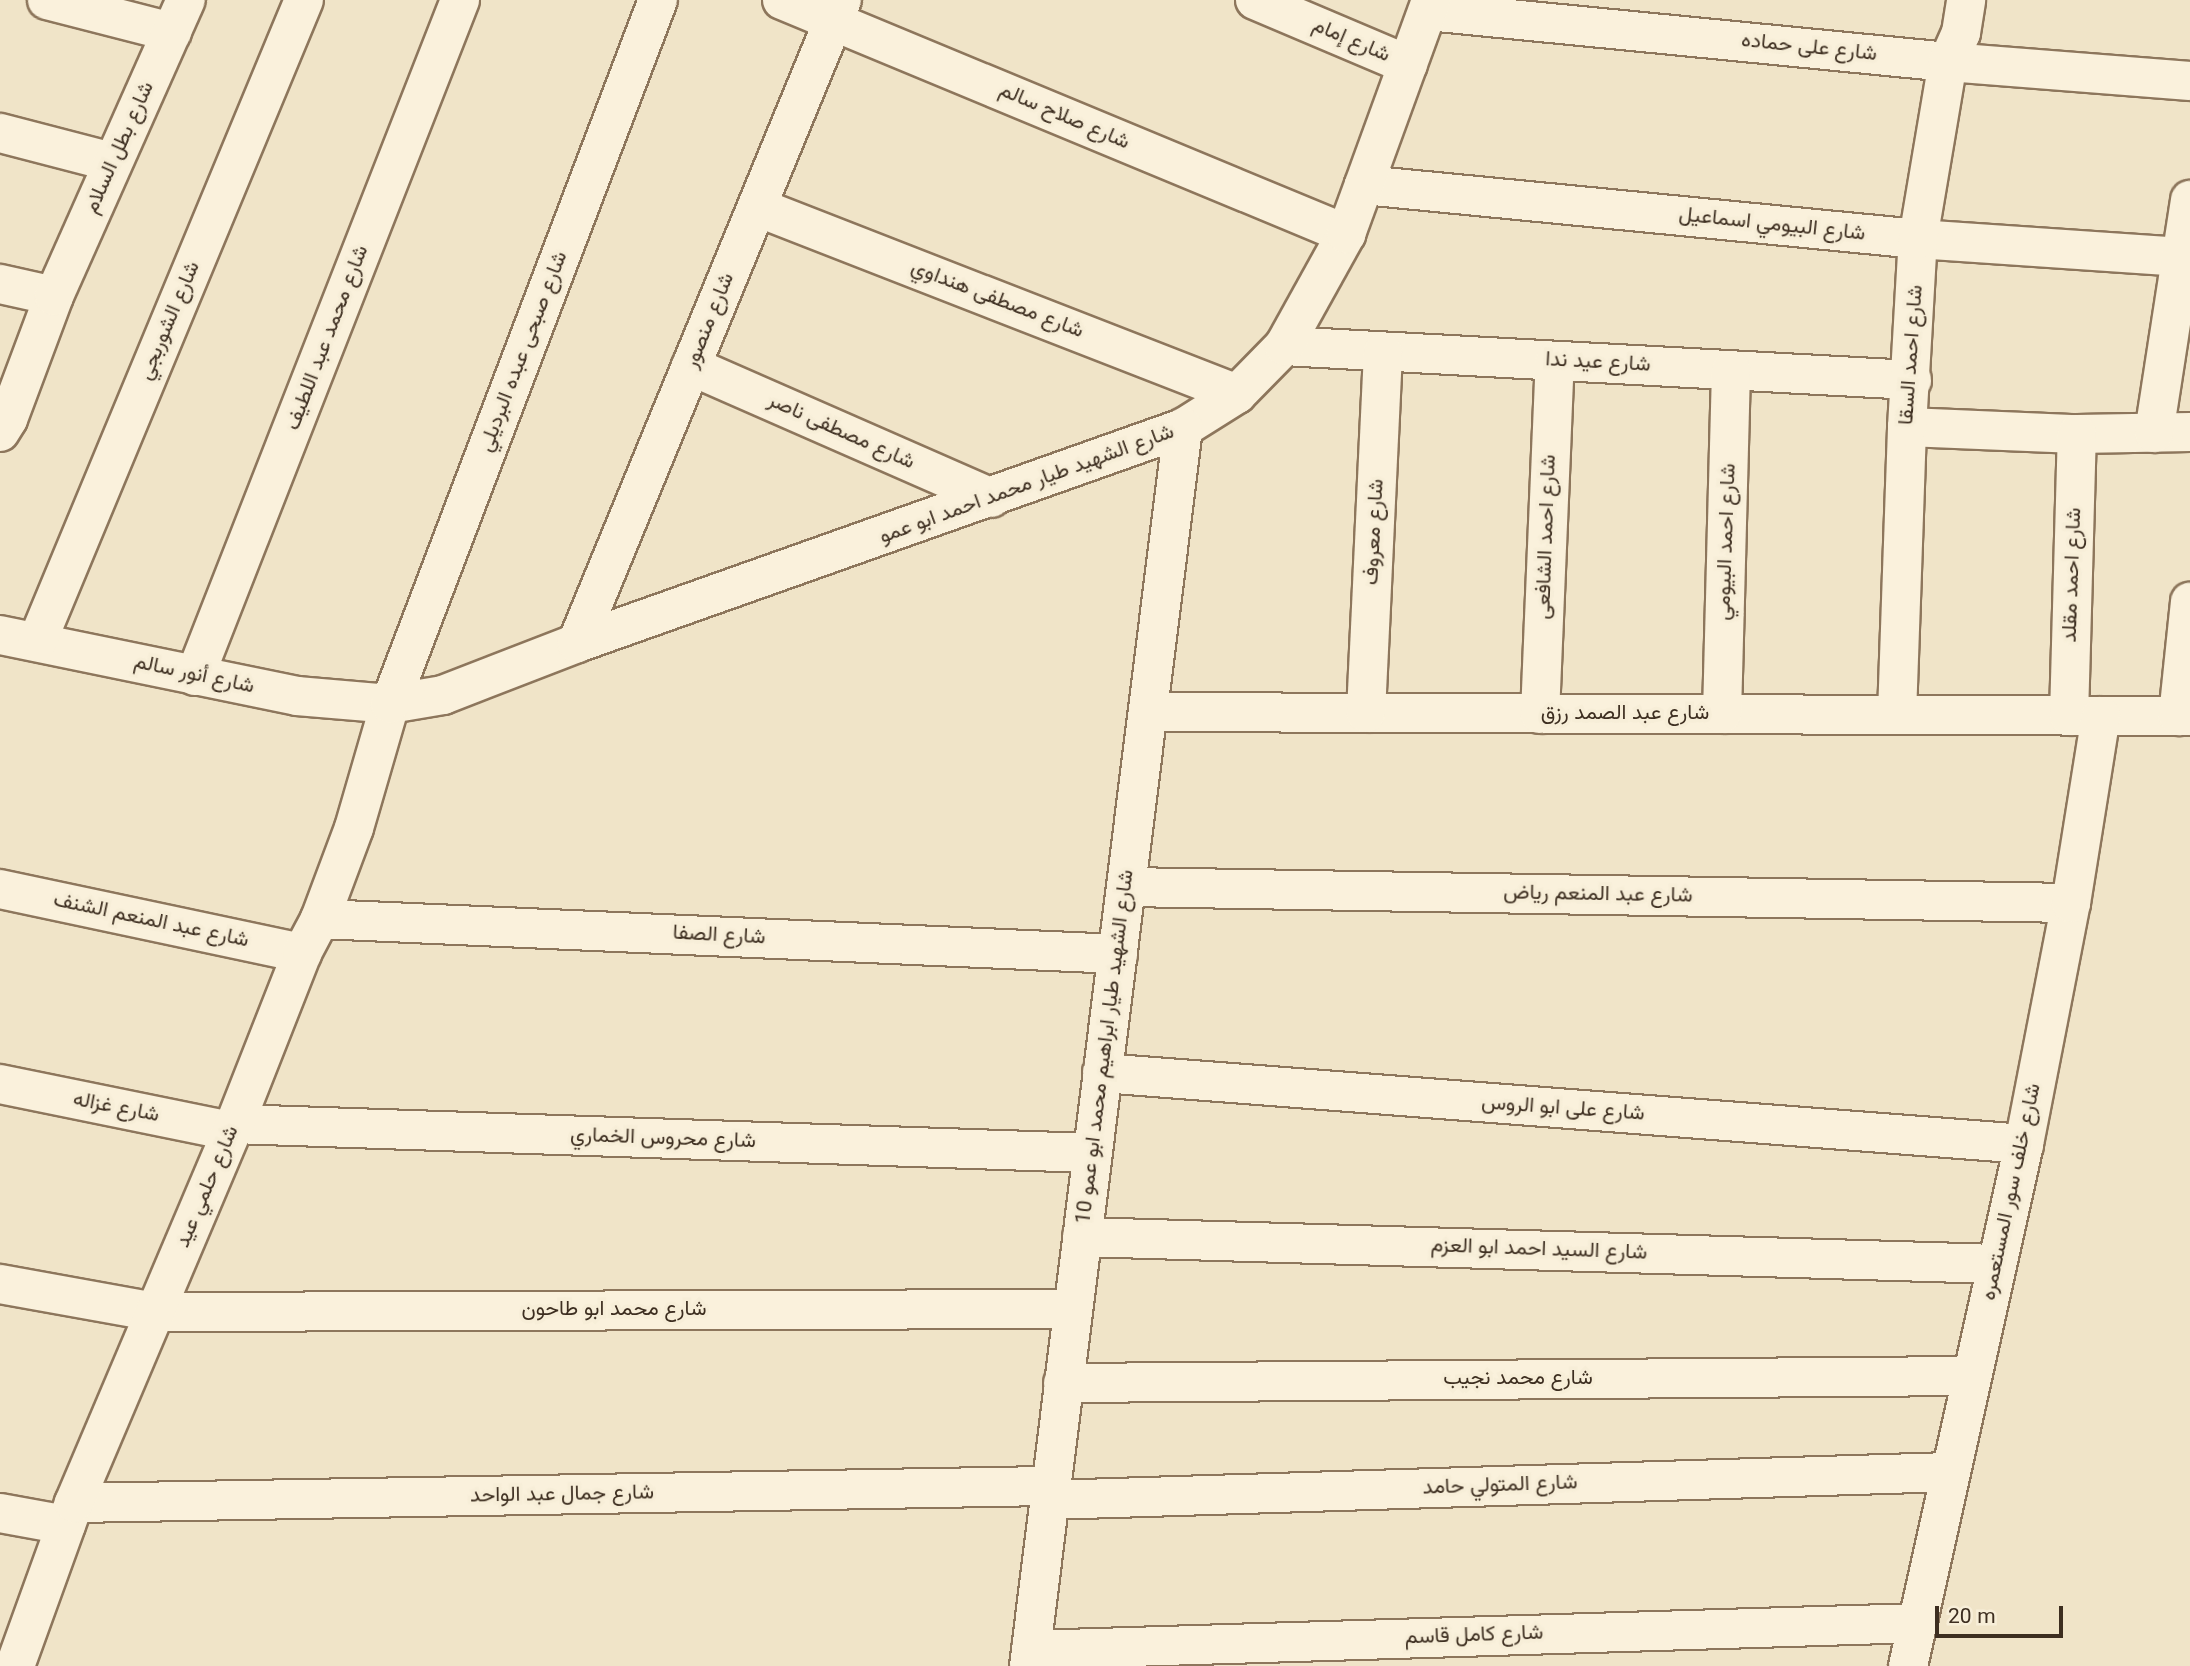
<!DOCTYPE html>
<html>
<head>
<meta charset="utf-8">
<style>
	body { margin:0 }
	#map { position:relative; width:2190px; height:1666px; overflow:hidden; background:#f0e4c8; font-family:Georgia,Vazirmatn,serif }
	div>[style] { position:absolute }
	.roads { filter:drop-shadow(2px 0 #8d765c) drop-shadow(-2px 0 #8d765c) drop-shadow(0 2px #8d765c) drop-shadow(0 -2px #8d765c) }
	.minor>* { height:38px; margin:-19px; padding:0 19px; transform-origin:19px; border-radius:19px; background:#faf1dc }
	span { translate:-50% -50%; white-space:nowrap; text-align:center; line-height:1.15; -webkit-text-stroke:7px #f7eed8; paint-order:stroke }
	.street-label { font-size:21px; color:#3d2e20 }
	.scale { position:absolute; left:1935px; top:1606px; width:128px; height:32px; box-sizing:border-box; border:4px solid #3d2e20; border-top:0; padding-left:9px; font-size:21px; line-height:24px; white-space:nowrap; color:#3d2e20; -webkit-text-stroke:5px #f7eed8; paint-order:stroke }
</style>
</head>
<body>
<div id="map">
	<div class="roads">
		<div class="minor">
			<div style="left:47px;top:0;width:129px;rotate:14.4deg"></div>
			<div style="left:782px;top:0;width:611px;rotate:22.53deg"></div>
			<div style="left:1255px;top:0;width:166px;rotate:23deg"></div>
			<div style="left:1428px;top:11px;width:522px;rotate:5.6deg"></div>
			<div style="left:1948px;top:62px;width:243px;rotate:4.5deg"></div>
			<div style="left:0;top:133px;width:116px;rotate:14.5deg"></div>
			<div style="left:1364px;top:185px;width:557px;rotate:5.57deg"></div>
			<div style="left:1918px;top:239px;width:264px;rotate:3.9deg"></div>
			<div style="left:757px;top:207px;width:515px;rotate:21.29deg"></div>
			<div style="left:0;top:284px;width:55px;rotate:12.5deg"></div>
			<div style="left:1284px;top:346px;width:629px;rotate:3.1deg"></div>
			<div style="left:691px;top:366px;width:328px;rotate:23.7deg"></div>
			<div style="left:1907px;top:427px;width:170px;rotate:2.4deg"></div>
			<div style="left:2077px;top:434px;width:113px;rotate:-1deg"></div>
			<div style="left:0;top:432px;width:15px;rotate:-58deg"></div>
			<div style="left:8px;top:419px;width:131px;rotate:-69.5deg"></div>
			<div style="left:54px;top:296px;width:324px;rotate:-66deg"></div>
			<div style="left:2154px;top:433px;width:236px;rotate:-81.2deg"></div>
			<div style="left:0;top:635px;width:303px;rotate:11.6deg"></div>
			<div style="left:297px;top:696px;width:93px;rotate:4.9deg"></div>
			<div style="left:390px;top:704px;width:54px;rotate:-9.6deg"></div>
			<div style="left:443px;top:695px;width:144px;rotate:-21.2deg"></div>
			<div style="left:577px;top:643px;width:643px;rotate:-19.53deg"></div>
			<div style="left:1183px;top:428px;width:64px;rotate:-32.2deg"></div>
			<div style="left:1237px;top:394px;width:67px;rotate:-45.6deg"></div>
			<div style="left:1284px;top:346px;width:128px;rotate:-61deg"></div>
			<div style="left:1346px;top:234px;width:249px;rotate:-70deg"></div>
			<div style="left:37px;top:642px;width:695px;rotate:-67.42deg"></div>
			<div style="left:577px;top:643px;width:695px;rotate:-67.6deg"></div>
			<div style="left:195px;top:676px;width:726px;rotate:-68.59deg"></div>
			<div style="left:1149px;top:712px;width:1041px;rotate:0.22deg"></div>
			<div style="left:1366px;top:713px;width:361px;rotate:-87.3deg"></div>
			<div style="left:1540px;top:714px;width:353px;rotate:-87.6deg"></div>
			<div style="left:1722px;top:714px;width:344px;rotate:-88.5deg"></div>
			<div style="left:1897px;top:715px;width:288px;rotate:-88deg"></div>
			<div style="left:1907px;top:427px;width:188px;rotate:-86.7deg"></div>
			<div style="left:1918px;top:239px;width:180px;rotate:-80.4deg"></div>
			<div style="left:1948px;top:62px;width:32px;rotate:-66deg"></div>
			<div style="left:1961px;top:33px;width:33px;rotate:-81deg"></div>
			<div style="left:2069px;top:716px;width:282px;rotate:-88.4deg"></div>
			<div style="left:2178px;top:716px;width:115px;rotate:-84deg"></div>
			<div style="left:1126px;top:887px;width:945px;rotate:0.97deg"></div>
			<div style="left:0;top:889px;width:309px;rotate:12deg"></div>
			<div style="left:320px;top:919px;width:799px;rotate:2.51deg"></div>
			<div style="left:1102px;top:1073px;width:925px;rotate:4.4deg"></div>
			<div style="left:0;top:1084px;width:237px;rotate:11.5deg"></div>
			<div style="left:234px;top:1124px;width:858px;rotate:1.94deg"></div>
			<div style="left:1082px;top:1237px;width:915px;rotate:1.69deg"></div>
			<div style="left:0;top:1284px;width:158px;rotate:10.2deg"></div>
			<div style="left:155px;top:1312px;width:918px;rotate:-0.19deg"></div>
			<div style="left:1063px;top:1383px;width:909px;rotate:-0.44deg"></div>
			<div style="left:1049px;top:1500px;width:901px;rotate:-1.78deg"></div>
			<div style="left:74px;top:1503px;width:977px;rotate:-1deg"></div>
			<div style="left:0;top:1513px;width:67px;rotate:10.3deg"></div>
			<div style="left:1031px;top:1650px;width:887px;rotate:-1.74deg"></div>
			<div style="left:15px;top:1666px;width:173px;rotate:-70.1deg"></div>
			<div style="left:74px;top:1503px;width:404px;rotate:-67deg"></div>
			<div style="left:232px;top:1131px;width:191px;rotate:-68.5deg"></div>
			<div style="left:302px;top:953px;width:38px;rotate:-62deg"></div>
			<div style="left:320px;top:919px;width:97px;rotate:-69.5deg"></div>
			<div style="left:354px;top:828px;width:129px;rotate:-73.8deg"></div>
			<div style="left:390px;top:704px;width:753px;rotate:-69.16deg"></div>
			<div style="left:1029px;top:1666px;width:1248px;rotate:-82.91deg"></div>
			<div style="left:1908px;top:1666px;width:535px;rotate:-77.47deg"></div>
			<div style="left:2024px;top:1144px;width:246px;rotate:-79deg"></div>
			<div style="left:2071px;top:903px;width:189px;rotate:-80.9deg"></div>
		</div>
	</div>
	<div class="street-label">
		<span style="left:1351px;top:41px;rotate:23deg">شارع إمام</span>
		<span style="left:1809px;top:48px;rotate:6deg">شارع على حماده</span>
		<span style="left:1064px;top:117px;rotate:23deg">شارع صلاح سالم</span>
		<span style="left:120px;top:148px;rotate:-66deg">شارع بطل السلام</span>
		<span style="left:1772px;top:225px;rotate:6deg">شارع البيومي اسماعيل</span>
		<span style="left:997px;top:300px;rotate:21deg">شارع مصطفى هنداوي</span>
		<span style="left:170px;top:321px;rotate:-67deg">شارع الشوربجي</span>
		<span style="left:710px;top:321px;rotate:-68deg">شارع منصور</span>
		<span style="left:328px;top:338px;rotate:-69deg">شارع محمد عبد اللطيف</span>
		<span style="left:524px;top:352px;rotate:-69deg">شارع صبحى عبده البرديلي</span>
		<span style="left:1912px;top:355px;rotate:-86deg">شارع احمد السقا</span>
		<span style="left:1598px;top:363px;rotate:3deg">شارع عيد ندا</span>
		<span style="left:841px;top:432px;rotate:24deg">شارع مصطفى ناصر</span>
		<span style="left:1027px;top:485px;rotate:-20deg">شارع الشهيد طيار محمد احمد ابو عمو</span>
		<span style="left:1375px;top:532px;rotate:-87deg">شارع معروف</span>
		<span style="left:1547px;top:537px;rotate:-88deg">شارع احمد الشافعى</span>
		<span style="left:1727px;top:542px;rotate:-88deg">شارع احمد البيومي</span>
		<span style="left:2073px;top:575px;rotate:-88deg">شارع احمد مقلد</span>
		<span style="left:194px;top:675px;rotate:12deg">شارع أنور سالم</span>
		<span style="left:1625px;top:714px">شارع عبد الصمد رزق</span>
		<span style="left:1598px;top:895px;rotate:1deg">شارع عبد المنعم رياض</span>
		<span style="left:151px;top:921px;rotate:12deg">شارع عبد المنعم الشنف</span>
		<span style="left:719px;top:936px;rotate:3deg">شارع الصفا</span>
		<span style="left:1106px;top:1047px;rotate:-83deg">شارع الشهيد طيار ابراهيم محمد ابو عمو 10</span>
		<span style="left:116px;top:1108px;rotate:11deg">شارع غزاله</span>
		<span style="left:1563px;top:1109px;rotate:4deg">شارع على ابو الروس</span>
		<span style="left:663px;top:1139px;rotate:2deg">شارع محروس الخماري</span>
		<span style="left:208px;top:1187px;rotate:-67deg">شارع حلمي عيد</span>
		<span style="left:2012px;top:1192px;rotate:-78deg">شارع خلف سور المستعمره</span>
		<span style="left:1539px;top:1250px;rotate:2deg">شارع السيد احمد ابو العزم</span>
		<span style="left:614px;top:1310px">شارع محمد ابو طاحون</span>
		<span style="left:1518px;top:1379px">شارع محمد نجيب</span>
		<span style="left:1500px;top:1486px;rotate:-2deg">شارع المتولي حامد</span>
		<span style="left:562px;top:1495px;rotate:-1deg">شارع جمال عبد الواحد</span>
		<span style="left:1474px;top:1636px;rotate:-2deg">شارع كامل قاسم</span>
	</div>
	<div class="scale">20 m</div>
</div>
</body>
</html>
